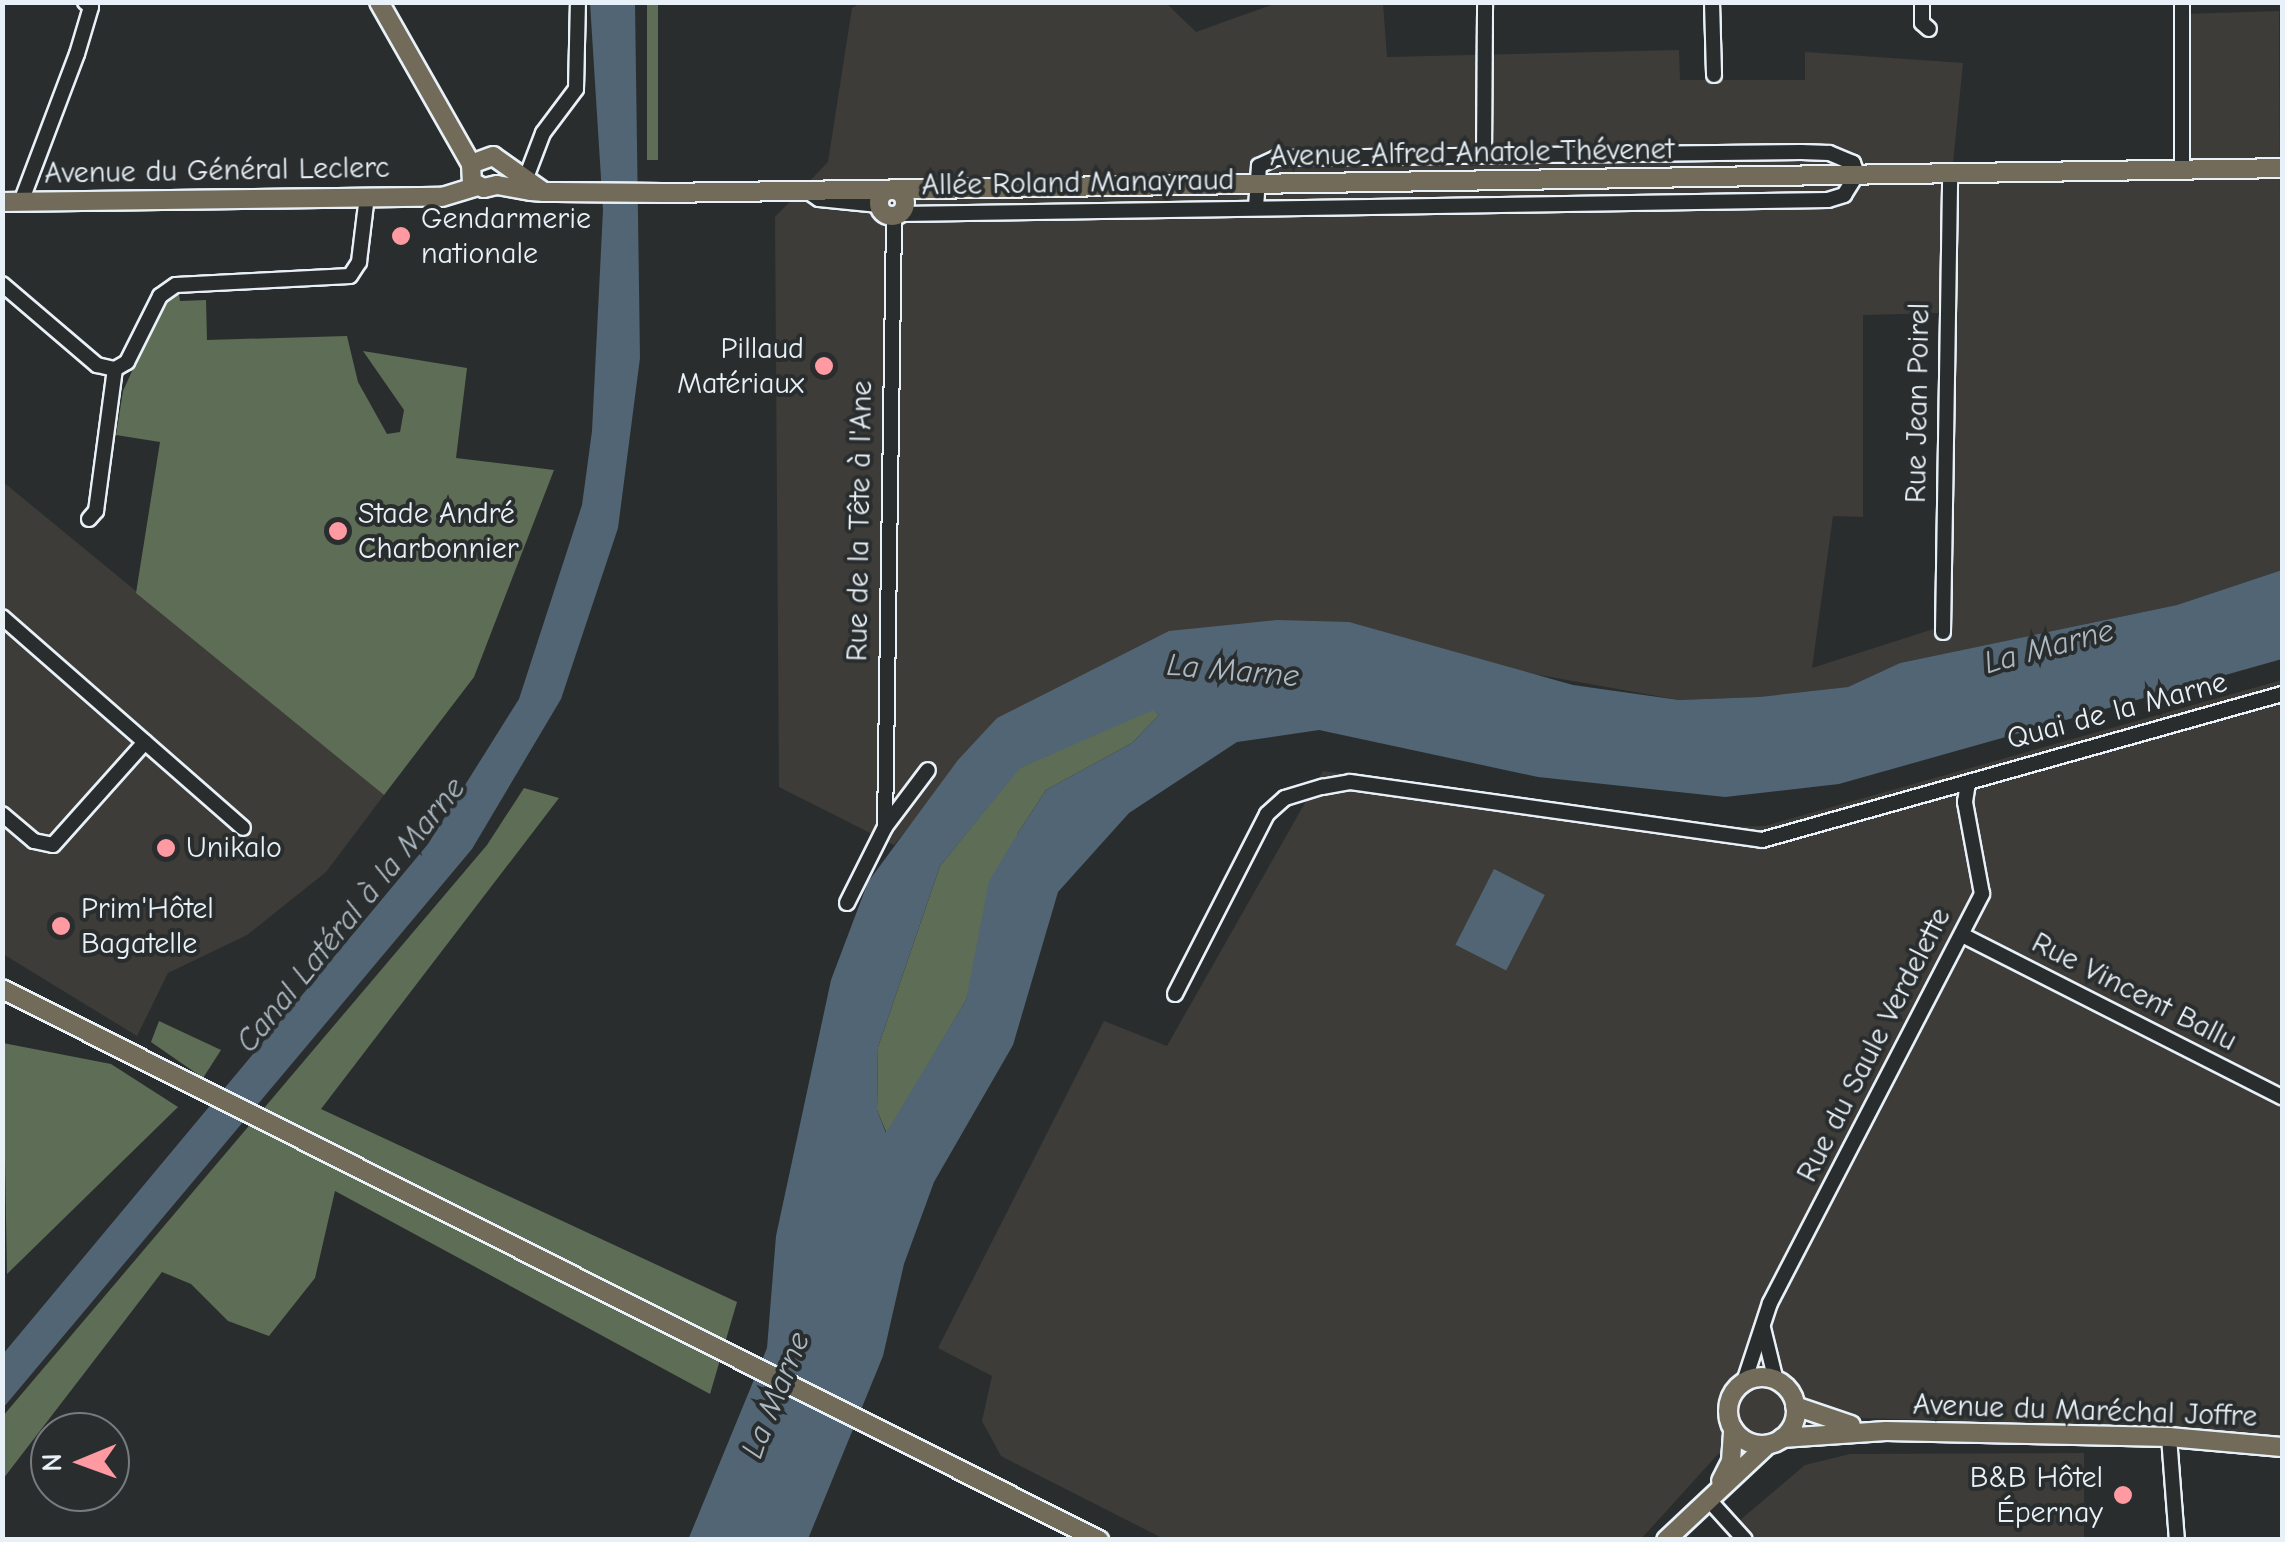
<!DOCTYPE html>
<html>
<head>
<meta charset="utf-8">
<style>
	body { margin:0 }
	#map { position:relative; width:2285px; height:1542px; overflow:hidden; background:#2a2d2e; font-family:"Comic Neue",sans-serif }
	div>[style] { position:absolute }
	.built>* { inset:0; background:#3d3c38 }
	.green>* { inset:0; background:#5e6d55; transform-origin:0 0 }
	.water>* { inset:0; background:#516574; transform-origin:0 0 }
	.roads { filter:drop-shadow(2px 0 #e8f1f8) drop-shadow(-2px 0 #e8f1f8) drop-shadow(0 2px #e8f1f8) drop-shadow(0 -2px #e8f1f8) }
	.minor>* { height:14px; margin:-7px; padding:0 7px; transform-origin:7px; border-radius:7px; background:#2a2d2e }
	.major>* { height:18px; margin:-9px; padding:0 9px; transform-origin:9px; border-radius:9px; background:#726b5a }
	.major>.ring { margin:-9px; padding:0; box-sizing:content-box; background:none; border:18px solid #726b5a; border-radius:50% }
	.dots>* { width:28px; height:28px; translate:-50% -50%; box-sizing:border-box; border:5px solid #2a2d2e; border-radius:50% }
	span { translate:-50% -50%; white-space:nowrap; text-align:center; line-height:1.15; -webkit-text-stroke:8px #2a2d2e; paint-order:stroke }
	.street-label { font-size:30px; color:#e8f1f8 }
	.poi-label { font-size:30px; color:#e8f1f8 }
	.left { translate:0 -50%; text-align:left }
	.right { translate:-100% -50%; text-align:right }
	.water-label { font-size:32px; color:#acb9c3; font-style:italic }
	.frame { position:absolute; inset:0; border:5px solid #e8f1f8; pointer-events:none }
	.north { position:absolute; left:30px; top:1412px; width:100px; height:100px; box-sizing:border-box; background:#2a2d2e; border:2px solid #767b7f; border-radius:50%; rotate:269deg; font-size:28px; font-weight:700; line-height:40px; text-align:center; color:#e8f1f8 }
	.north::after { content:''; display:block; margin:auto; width:35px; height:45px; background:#ff9aa2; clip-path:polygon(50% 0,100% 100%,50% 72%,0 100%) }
</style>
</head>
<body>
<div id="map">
	<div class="built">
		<div style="clip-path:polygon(861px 3px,1166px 3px,1196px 32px,1277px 3px,1383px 3px,1387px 57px,1679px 50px,1680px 80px,1805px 80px,1805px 52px,1963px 63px,1953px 163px,1943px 177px,1942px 313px,1863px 315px,1863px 517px,1833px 516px,1812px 668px,1949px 624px,1954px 181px,2189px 178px,2185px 14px,2279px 11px,2282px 570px,2177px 605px,1900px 663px,1848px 687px,1759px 697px,1679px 700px,1511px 670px,997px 718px,894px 845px,779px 787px,775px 217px,828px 162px,852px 8px)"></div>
		<div style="clip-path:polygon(2px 481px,384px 795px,326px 872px,247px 935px,168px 973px,137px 1036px,3px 954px)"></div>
		<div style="clip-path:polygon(2282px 680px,2282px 1438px,2146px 1426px,1862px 1418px,1718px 1454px,1641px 1539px,1164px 1539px,1001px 1456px,982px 1421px,992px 1376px,938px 1348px,1104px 1021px,1167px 1046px,1323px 771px,1721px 827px,1765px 826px)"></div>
		<div style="clip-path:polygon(2084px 1453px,2084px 1539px,1756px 1539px,1739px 1521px,1805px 1465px,1850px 1454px)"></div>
	</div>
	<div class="green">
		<div style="left:647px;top:3px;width:11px;height:157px"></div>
		<div style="clip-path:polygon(179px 294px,180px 301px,206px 300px,207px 340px,347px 336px,358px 382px,387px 434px,400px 432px,404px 410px,363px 351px,467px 368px,456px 458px,554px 470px,474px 677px,384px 795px,136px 593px,160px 442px,116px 435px,123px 391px,161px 307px)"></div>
		<div style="clip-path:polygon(1153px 709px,1159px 715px,1132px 743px,1046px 790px,1018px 833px,966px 1000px,887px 1134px,877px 1110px,878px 1047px,940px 866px,1019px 768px)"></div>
		<div style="clip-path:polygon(524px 788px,559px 798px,321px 1109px,737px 1302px,710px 1394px,335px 1191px,315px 1278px,269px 1336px,228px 1321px,191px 1284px,162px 1272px,3px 1479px,3px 1416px,487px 845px)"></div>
		<div style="clip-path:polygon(159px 1021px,221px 1050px,203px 1078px,151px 1042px)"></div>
		<div style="clip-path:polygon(3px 1043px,111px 1064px,178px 1107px,7px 1274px)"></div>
	</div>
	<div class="water">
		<div style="clip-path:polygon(590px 3px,635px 3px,640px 358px,618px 528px,561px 699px,472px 849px,3px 1408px,3px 1354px,428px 844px,519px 699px,582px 505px,592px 431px,603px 210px)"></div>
		<div style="clip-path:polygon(evenodd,2282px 570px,2282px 659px,1839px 784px,1725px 797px,1538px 777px,1319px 730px,1237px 742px,1129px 813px,1058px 892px,1013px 1045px,934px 1182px,904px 1264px,883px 1356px,808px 1539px,688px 1540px,767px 1348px,776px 1236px,831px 980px,868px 882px,958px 760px,997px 718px,1169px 631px,1277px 620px,1349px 622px,1573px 685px,1679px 700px,1759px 697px,1848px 687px,1900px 663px,2177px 605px,2282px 570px,1153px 710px,1159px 715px,1132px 743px,1046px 790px,1018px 833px,989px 881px,966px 1000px,886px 1133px,877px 1110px,878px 1047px,940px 866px,1020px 768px,1153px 710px)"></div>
		<div style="left:1494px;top:869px;width:57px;height:85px;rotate:27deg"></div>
	</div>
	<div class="roads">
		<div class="minor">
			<div style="left:1712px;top:2px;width:73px;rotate:88.4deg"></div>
			<div style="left:1922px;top:2px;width:21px;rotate:90deg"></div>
			<div style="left:1922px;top:23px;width:9px;rotate:41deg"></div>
			<div style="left:2182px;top:2px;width:168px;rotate:90deg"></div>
			<div style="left:1484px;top:156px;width:154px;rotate:-89.6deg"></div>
			<div style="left:524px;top:183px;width:53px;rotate:-69.2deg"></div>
			<div style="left:543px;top:133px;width:55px;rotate:-53.1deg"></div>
			<div style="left:576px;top:89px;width:87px;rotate:-88.7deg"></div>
			<div style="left:807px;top:191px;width:14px;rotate:34deg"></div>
			<div style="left:819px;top:199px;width:60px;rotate:5.7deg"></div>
			<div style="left:21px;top:202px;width:158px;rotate:-69.3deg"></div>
			<div style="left:77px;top:54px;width:49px;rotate:-73.4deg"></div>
			<div style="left:91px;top:7px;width:8px;rotate:-140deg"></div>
			<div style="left:900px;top:214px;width:928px;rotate:-0.86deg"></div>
			<div style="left:1828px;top:200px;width:17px;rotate:-17deg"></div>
			<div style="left:1844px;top:195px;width:25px;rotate:-58deg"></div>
			<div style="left:1857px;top:174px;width:12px;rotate:-110deg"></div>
			<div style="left:1853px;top:163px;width:26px;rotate:-157deg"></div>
			<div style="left:1829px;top:153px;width:28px;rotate:-178deg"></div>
			<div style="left:1801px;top:152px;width:525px;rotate:179.35deg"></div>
			<div style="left:1276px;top:158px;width:19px;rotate:155deg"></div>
			<div style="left:1259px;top:166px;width:41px;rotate:94.2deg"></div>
			<div style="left:2px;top:284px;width:125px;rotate:40.5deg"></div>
			<div style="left:97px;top:365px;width:18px;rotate:13deg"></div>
			<div style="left:115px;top:369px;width:14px;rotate:-30deg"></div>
			<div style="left:127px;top:362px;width:74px;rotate:-63.4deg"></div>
			<div style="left:160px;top:296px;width:19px;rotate:-35deg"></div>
			<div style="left:176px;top:285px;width:174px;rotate:-3deg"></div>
			<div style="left:350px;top:276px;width:17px;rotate:-57deg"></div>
			<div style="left:359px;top:262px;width:66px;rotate:-83.1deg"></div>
			<div style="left:89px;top:519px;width:11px;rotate:-49deg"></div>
			<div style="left:96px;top:511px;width:143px;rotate:-82.4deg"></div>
			<div style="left:2px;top:617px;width:320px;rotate:41.2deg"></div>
			<div style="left:1943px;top:632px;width:458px;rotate:-89.1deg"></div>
			<div style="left:2px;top:814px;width:42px;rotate:40.2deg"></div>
			<div style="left:34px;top:841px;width:19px;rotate:12deg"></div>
			<div style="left:53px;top:845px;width:138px;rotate:-48.2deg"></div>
			<div style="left:885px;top:827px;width:610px;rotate:-89.15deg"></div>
			<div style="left:847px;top:903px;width:85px;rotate:-63.4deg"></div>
			<div style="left:885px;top:827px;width:71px;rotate:-53deg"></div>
			<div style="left:1962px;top:935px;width:359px;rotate:26.9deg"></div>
			<div style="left:1175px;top:994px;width:202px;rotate:-62.9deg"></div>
			<div style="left:1267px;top:814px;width:24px;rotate:-42deg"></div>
			<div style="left:1285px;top:798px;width:39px;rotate:-17deg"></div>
			<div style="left:1322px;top:787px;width:28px;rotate:-10deg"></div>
			<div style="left:1350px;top:782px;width:416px;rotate:8deg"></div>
			<div style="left:1762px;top:840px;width:540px;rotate:-15.68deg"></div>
			<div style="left:1763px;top:1328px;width:55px;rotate:76.2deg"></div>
			<div style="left:1744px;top:1382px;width:83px;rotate:-71.8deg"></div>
			<div style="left:1770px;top:1303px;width:461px;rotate:-62.6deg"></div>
			<div style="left:1982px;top:894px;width:94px;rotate:-100.5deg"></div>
			<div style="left:1965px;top:802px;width:18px;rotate:-81deg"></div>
			<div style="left:2169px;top:1437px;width:103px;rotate:85.6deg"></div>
			<div style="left:1708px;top:1499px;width:55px;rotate:47.9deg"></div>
		</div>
		<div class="major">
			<div style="left:379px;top:2px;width:186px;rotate:60.4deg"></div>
			<div class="ring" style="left:879px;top:190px;width:8px;height:8px"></div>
			<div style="left:544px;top:192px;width:62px;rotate:-144.8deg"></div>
			<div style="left:493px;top:156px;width:23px;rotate:160deg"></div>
			<div style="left:471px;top:164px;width:18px;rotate:87deg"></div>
			<div style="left:472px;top:182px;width:13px;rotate:27deg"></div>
			<div style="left:484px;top:188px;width:13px;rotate:-13deg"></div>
			<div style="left:497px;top:185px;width:35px;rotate:10deg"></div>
			<div style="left:531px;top:191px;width:13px;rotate:4deg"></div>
			<div style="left:544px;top:192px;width:12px"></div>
			<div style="left:556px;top:192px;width:107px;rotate:0.5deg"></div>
			<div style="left:663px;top:193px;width:1619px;rotate:-0.88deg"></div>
			<div style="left:2px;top:202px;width:440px;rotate:-0.7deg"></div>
			<div style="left:442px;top:197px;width:37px;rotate:-17deg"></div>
			<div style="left:2px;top:989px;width:1228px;rotate:26.67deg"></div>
			<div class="ring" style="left:1728px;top:1377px;width:50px;height:50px"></div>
			<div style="left:1795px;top:1406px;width:59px;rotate:18.7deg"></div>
			<div style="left:1782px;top:1438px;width:104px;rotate:-3.9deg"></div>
			<div style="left:1886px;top:1431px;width:283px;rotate:1.2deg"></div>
			<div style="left:2169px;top:1437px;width:113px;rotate:5.1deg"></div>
			<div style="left:1721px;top:1481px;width:22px;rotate:-63deg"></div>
			<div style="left:1731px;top:1461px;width:32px;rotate:-86deg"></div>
			<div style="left:1666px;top:1540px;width:139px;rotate:-43.2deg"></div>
		</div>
	</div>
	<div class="dots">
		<div style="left:401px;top:236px;background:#ff9aa2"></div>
		<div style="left:824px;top:366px;background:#ff9aa2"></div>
		<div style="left:338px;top:531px;background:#ff9aa2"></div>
		<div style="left:166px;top:848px;background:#ff9aa2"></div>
		<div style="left:61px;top:926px;background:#ff9aa2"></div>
		<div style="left:2123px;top:1495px;background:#ff9aa2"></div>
	</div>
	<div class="street-label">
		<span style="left:1472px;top:153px;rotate:-1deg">Avenue Alfred Anatole Thévenet</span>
		<span style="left:217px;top:171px;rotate:-1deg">Avenue du Général Leclerc</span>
		<span style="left:1078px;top:183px;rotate:-1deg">Allée Roland Manayraud</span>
		<span style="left:1918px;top:403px;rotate:-89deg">Rue Jean Poirel</span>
		<span style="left:860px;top:521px;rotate:-89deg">Rue de la Tête à l'Ane</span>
		<span style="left:2117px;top:711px;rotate:-15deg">Quai de la Marne</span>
		<span style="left:2134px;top:992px;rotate:27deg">Rue Vincent Ballu</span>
		<span style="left:1874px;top:1045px;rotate:-63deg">Rue du Saule Verdelette</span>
		<span style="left:2085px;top:1411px;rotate:2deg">Avenue du Maréchal Joffre</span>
	</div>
	<div class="poi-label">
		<span class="left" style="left:421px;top:236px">Gendarmerie<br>nationale</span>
		<span class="right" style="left:804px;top:366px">Pillaud<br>Matériaux</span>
		<span class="left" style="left:358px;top:531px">Stade André<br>Charbonnier</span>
		<span class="left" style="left:186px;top:848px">Unikalo</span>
		<span class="left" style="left:81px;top:926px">Prim'Hôtel<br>Bagatelle</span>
		<span class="right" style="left:2103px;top:1495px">B&amp;B Hôtel<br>Épernay</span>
	</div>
	<div class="water-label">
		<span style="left:2049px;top:647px;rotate:-15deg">La Marne</span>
		<span style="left:1233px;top:671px;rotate:5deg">La Marne</span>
		<span style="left:351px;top:915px;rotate:-51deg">Canal Latéral à la Marne</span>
		<span style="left:776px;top:1395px;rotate:-68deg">La Marne</span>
	</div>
	<div class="frame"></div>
	<div class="north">N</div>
</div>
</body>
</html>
